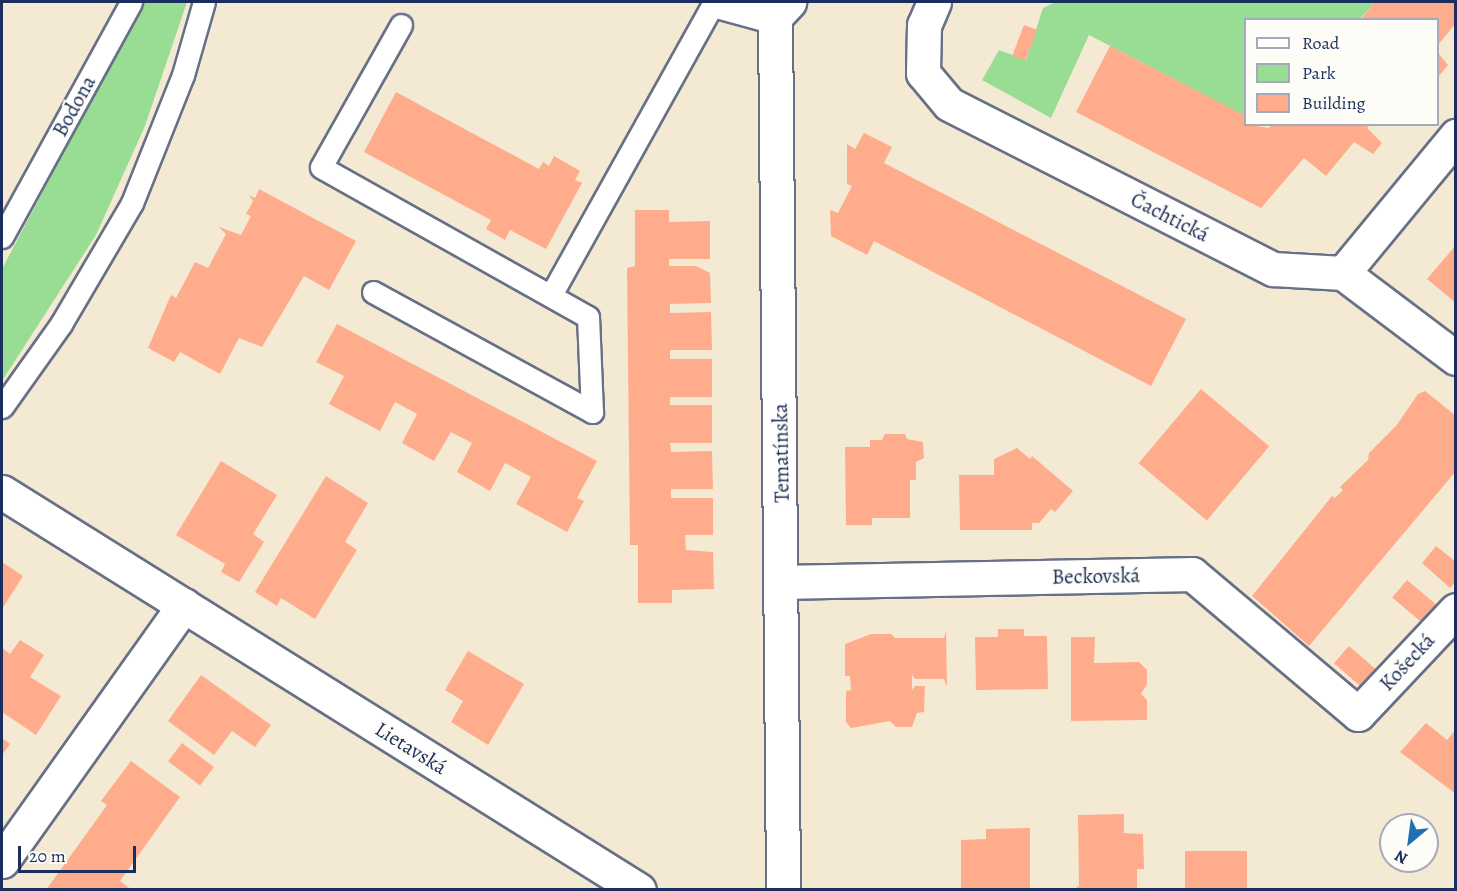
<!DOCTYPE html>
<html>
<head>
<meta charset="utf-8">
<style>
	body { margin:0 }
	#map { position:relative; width:1457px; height:891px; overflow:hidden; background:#f4ead4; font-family:Alegreya,serif }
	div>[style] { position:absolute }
	.green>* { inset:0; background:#99dd95 }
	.building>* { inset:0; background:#ffac8d; transform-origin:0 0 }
	.roads { filter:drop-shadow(2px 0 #677087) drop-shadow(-2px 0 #677087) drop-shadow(0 2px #677087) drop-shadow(0 -2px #677087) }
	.lane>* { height:21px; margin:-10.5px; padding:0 10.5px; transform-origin:10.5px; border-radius:10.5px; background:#fff }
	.street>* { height:33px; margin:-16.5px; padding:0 16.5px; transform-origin:16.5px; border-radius:16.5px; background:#fff }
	span { translate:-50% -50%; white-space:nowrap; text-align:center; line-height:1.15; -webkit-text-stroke:4.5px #fdfcf7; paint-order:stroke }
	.street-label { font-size:21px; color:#1b2f5e }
	.frame { position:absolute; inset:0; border:3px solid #1b2f5e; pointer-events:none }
	.legend { position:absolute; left:1244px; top:18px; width:195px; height:108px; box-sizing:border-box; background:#fdfcf7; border:2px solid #a3aaba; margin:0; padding:8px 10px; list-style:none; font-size:18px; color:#1b2f5e }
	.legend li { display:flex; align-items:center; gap:12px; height:30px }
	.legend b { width:30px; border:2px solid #a3aaba }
	.north { position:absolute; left:1379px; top:813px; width:60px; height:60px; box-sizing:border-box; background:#fdfcf7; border:2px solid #a3aaba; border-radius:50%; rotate:209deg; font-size:16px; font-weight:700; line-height:24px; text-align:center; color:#1b2f5e }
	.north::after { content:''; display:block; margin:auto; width:21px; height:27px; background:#1f6fb2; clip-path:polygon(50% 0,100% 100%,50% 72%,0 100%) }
	.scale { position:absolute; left:18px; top:846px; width:118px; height:27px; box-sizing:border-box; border:3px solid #1b2f5e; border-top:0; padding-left:8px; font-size:18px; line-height:21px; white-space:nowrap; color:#1b2f5e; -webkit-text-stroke:4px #fdfcf7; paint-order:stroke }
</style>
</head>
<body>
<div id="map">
	<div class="green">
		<div style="clip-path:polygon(143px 2px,187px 2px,145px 126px,96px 235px,2px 381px,2px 269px)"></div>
		<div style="clip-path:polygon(1056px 2px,1375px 2px,1360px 19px,1246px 20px,1245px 116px,1089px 35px,1051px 118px,982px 80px,999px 50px,1026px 60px,1043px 8px)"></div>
	</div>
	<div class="building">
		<div style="clip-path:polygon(1375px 2px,1456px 2px,1456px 23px,1438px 45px,1438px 20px,1360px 20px)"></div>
		<div style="left:1024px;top:25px;width:14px;height:33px;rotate:21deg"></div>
		<div style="clip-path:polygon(1110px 46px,1246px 116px,1246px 124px,1269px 128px,1272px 124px,1370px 124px,1367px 128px,1382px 143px,1373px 154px,1354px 142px,1326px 176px,1304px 158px,1261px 208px,1076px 112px)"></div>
		<div style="clip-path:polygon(1438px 53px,1448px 65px,1438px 77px)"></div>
		<div style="clip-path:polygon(396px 92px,539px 169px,543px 162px,549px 166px,554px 156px,580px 171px,575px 180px,582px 183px,546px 249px,510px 230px,505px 240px,486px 229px,491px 220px,364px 152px)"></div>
		<div style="clip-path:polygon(864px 133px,892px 147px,884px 163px,1186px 319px,1151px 386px,874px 241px,867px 255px,831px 236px,830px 210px,838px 213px,852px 186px,847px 184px,847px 144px,855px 149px)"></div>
		<div style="clip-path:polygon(259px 189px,356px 241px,329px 290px,304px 276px,262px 347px,239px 338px,220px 374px,180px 352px,174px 362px,148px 348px,171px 295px,176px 298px,195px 262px,208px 268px,226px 234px,219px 227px,241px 235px,251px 216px,246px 214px,253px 201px,249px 195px,255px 198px)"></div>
		<div style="clip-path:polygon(635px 210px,669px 210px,669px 222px,710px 221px,710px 259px,669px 259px,669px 266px,696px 266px,710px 273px,711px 303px,670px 304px,670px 313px,711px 312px,712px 350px,670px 350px,670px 359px,712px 359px,712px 397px,670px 397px,670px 405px,712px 405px,712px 443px,670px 443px,671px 452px,712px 451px,713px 489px,671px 489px,671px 498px,713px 498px,713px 535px,685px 535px,686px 550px,713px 552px,714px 589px,672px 590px,672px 603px,638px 603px,638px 545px,630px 545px,627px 268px,635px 266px)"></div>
		<div style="clip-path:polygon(1456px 245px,1456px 303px,1427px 279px)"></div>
		<div style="clip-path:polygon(337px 324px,597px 461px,577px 498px,584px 501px,567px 532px,516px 504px,531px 477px,505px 463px,490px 491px,457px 472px,472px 443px,451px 432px,434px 461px,402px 443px,417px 414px,395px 402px,380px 431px,329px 404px,344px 376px,316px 362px)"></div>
		<div style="left:1201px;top:389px;width:89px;height:97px;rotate:40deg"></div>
		<div style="clip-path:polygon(1425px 391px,1456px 416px,1456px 471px,1309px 646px,1252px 596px,1332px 496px,1335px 498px,1343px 490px,1340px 487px,1368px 460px,1369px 453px,1396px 426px,1418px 394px)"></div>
		<div style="clip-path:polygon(885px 434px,905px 434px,907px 439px,923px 442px,924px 458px,916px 462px,916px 480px,910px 480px,910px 518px,872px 518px,872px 525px,846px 525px,845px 447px,870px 447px,870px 440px,882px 440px)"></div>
		<div style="clip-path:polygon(1017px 448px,1030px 459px,1032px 456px,1073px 491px,1055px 512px,1051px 509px,1039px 523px,1032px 523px,1032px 530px,960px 530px,959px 475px,994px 475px,994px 459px)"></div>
		<div style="clip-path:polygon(221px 461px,277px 495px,253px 534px,264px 542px,239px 582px,221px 572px,225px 564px,176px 535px)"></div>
		<div style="clip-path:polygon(326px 476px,368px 503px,345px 542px,357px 550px,315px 619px,281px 598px,277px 606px,255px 592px)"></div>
		<div style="clip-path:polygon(1436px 546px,1456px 562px,1456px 581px,1450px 588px,1422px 563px)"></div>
		<div style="clip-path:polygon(2px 562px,23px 576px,2px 609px)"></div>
		<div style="left:1407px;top:580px;width:38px;height:23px;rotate:40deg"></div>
		<div style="clip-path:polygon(998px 629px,1024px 629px,1024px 636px,1047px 636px,1048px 689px,976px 690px,975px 637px,998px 637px)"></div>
		<div style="clip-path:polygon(946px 631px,947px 687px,944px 679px,915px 679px,912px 675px,912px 690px,915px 686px,925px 686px,924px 712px,917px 713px,912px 727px,896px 727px,890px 721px,851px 728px,846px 722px,846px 691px,851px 690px,850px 676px,845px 676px,845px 644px,871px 634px,891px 634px,895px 638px,944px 638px)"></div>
		<div style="clip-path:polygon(1071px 637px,1095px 637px,1094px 663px,1139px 662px,1147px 670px,1147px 684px,1141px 694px,1147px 700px,1147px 720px,1071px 721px)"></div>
		<div style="clip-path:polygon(20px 640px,44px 655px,30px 677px,61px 696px,36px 735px,2px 712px,2px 648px,10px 654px)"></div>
		<div style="left:1349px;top:646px;width:40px;height:23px;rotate:41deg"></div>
		<div style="clip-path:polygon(468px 651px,524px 684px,488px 745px,451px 722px,463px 701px,445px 690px)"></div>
		<div style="clip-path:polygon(201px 675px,271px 725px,255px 747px,232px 731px,214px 755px,168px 721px)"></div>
		<div style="clip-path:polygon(1426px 723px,1447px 740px,1456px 729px,1456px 794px,1400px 752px)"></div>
		<div style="clip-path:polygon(2px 738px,10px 744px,2px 755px)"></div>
		<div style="left:182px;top:743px;width:40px;height:23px;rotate:37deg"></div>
		<div style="clip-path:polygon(131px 761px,180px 797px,120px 881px,132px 890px,46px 890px,107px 805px,101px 801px)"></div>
		<div style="clip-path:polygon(1124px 814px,1124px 833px,1143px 834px,1144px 869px,1137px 869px,1137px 888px,1073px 890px,1079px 886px,1078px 815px)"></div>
		<div style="clip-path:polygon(1030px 828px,1030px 890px,961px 890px,961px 840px,986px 839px,986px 829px)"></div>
		<div style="left:1185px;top:851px;width:62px;height:39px"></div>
	</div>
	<div class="roads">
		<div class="lane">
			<div style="left:2px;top:237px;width:268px;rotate:-61.2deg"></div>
			<div style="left:373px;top:292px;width:250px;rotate:28.7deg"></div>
			<div style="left:592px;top:412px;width:95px;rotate:-92.4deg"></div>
			<div style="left:588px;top:317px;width:306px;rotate:-150.7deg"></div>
			<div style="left:321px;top:167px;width:163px;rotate:-60.6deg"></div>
			<div style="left:551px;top:295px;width:335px;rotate:-60.9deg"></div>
			<div style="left:2px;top:407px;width:102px;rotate:-54.6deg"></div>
			<div style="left:61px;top:324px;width:140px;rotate:-59.6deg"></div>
			<div style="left:132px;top:203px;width:138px;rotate:-68.3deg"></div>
			<div style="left:183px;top:75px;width:76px;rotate:-74deg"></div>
		</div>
		<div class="street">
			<div style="left:721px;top:2px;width:56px;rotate:15.5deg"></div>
			<div style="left:775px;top:17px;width:21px;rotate:-47deg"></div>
			<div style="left:934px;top:2px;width:25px;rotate:113deg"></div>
			<div style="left:924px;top:25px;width:48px;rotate:91.2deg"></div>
			<div style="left:923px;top:73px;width:40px;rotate:50deg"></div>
			<div style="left:949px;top:104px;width:364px;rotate:27deg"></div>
			<div style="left:1273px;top:269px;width:70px;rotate:3.3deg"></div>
			<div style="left:775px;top:17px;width:873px;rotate:89.47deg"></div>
			<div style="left:1343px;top:273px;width:178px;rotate:-50.5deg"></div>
			<div style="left:1343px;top:273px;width:141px;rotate:37deg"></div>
			<div style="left:2px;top:492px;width:751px;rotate:32deg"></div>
			<div style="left:782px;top:582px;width:410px;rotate:-1.1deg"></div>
			<div style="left:1192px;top:574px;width:217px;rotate:40.1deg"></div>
			<div style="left:1358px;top:714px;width:143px;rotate:-46.7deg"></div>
			<div style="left:2px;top:861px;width:314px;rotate:-54.6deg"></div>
		</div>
	</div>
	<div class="street-label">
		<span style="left:74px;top:106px;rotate:-61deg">Bodona</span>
		<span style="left:1170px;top:217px;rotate:27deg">Čachtická</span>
		<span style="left:781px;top:453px;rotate:-91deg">Tematínska</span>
		<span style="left:1096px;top:576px;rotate:-1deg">Beckovská</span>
		<span style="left:1407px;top:662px;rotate:-47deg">Košecká</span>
		<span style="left:411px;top:748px;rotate:32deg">Lietavská</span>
	</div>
	<div class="frame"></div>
	<ul class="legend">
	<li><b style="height:8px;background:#fff"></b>Road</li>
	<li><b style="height:16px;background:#99dd95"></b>Park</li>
	<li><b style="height:16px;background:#ffac8d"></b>Building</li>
	</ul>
	<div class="north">N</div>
	<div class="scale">20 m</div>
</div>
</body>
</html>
